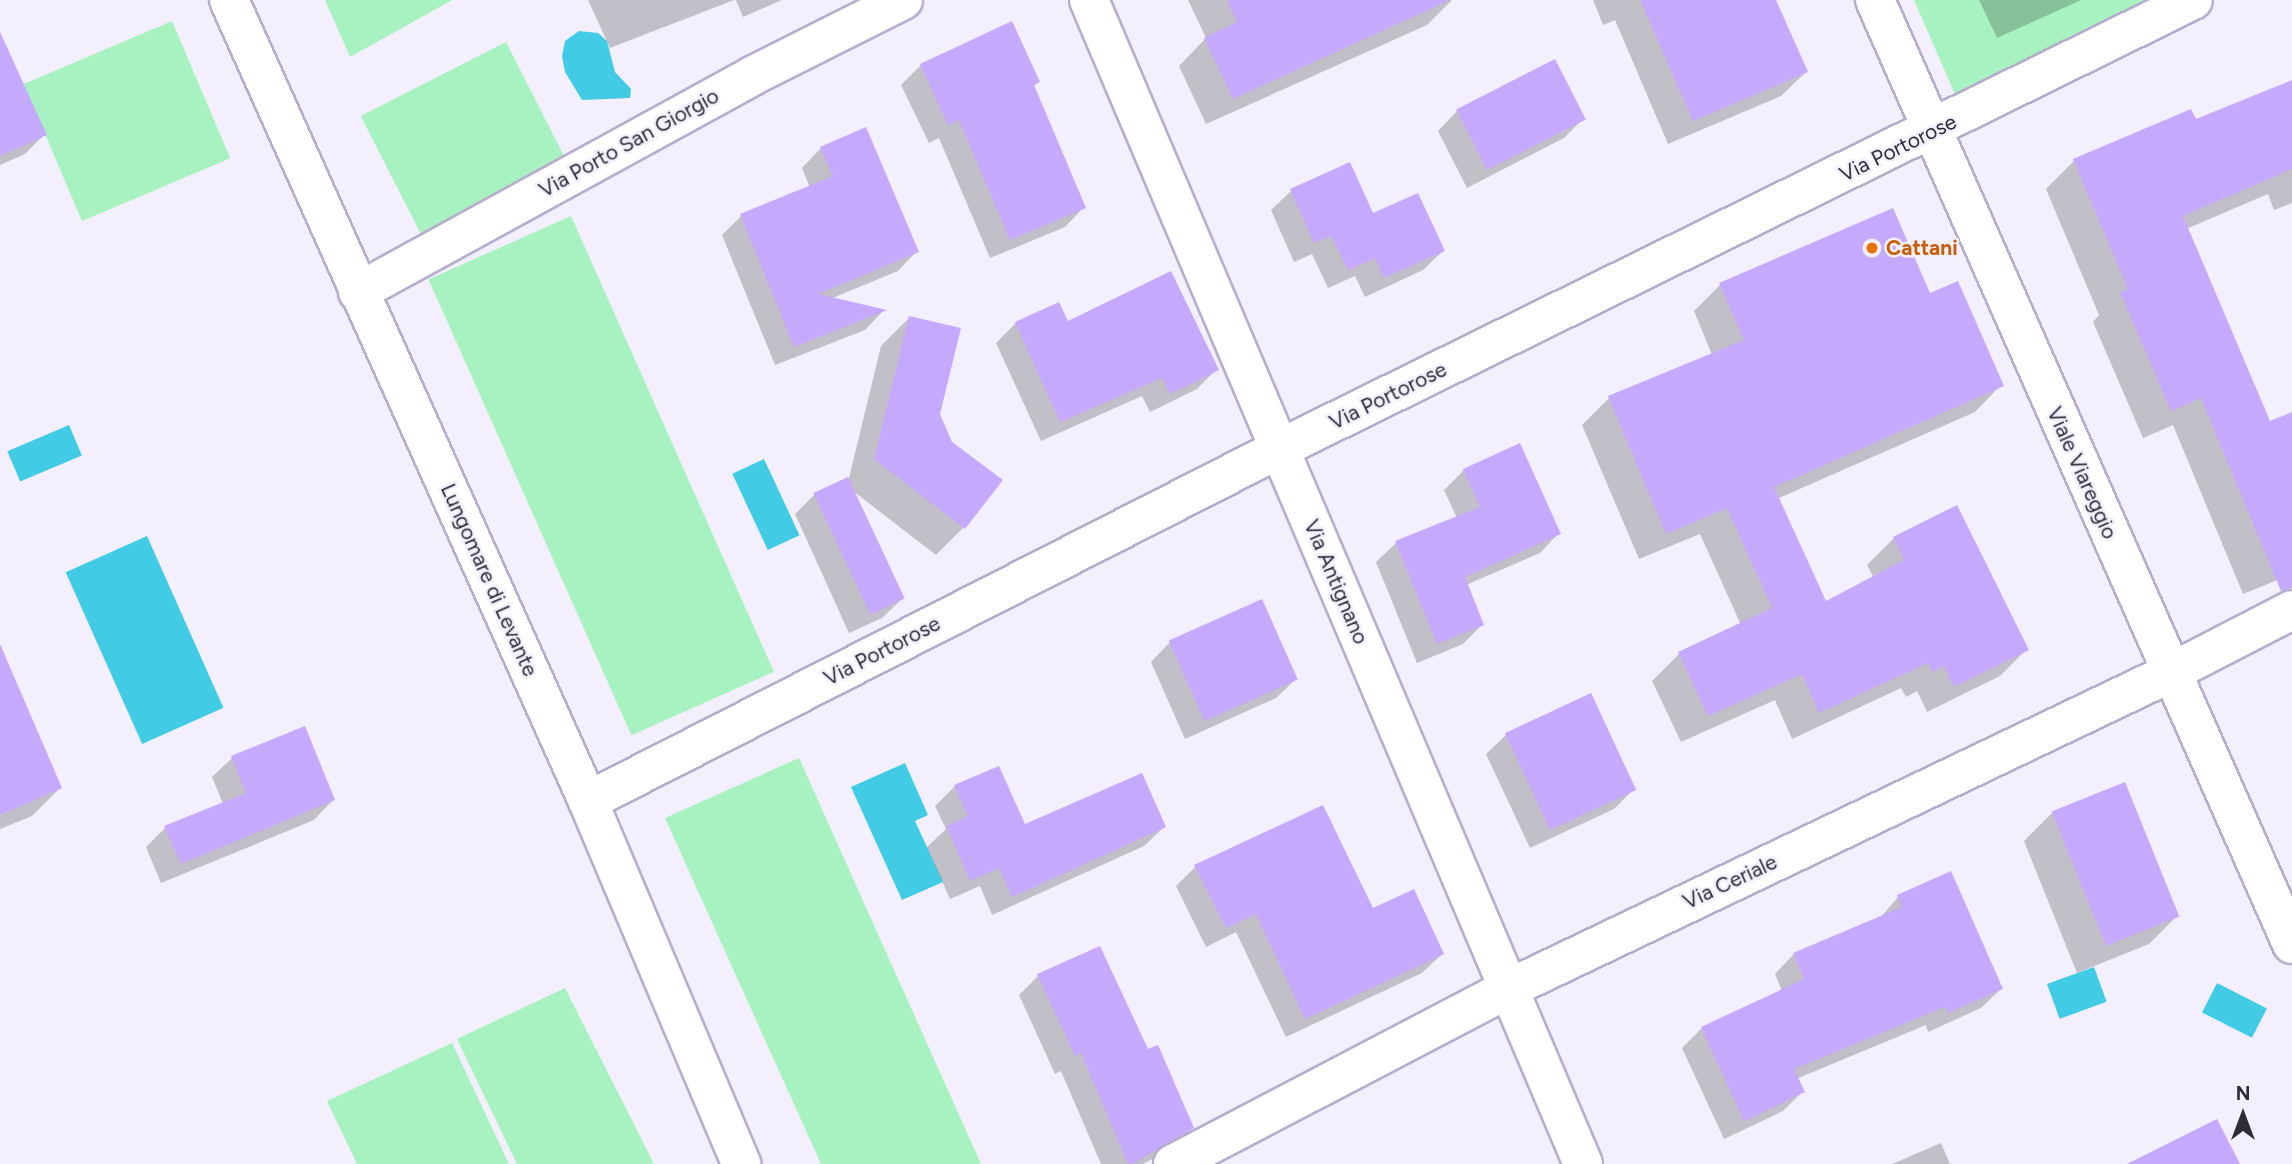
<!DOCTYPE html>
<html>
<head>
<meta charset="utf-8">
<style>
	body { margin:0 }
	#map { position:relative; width:2292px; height:1164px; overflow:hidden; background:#f3effc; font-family:Figtree,sans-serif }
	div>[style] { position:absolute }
	.green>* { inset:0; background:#a7f2c0; transform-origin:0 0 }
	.water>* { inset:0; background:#42cbe5; transform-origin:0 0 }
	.shadow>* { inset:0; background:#0003 }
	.building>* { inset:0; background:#c4a9fd; transform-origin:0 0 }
	.roads { filter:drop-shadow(2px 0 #b7adcd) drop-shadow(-2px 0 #b7adcd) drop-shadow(0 2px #b7adcd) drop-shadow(0 -2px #b7adcd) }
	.street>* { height:38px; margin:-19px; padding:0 19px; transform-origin:19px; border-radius:19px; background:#fff }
	.dots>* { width:19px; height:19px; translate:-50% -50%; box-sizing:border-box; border:4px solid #f3effc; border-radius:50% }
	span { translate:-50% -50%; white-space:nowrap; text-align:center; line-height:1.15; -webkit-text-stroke:5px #f3effc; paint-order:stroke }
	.street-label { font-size:21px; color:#2f2b37 }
	.food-label { font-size:21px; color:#c56008; font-weight:700 }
	.left { translate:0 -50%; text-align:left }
	.north { position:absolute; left:2208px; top:1080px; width:70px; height:70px; -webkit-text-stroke:5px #f3effc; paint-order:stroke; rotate:0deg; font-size:19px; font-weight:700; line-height:28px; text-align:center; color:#2f2b37 }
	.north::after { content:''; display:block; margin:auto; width:24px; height:32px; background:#2f2b37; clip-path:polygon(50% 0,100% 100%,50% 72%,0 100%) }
</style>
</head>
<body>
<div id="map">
	<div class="green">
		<div style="clip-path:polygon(325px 0,452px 0,350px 57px)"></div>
		<div style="clip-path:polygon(1914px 0,2187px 0,1964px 115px)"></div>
		<div style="left:172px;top:21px;width:149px;height:161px;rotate:67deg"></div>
		<div style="left:506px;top:42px;width:136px;height:163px;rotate:63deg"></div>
		<div style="left:571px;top:216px;width:499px;height:156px;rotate:66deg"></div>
		<div style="clip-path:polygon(799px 758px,981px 1164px,821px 1164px,665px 818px)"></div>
		<div style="clip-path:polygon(565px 988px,654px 1164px,517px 1164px,457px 1039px)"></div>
		<div style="clip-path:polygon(452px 1043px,509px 1164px,357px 1164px,327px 1101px)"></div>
	</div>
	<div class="water">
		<div style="clip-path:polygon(579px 31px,598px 33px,607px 41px,615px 72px,631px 89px,630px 98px,582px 100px,565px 72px,562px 56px,565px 41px)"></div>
		<div style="left:69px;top:425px;width:33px;height:67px;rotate:67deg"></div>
		<div style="left:764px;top:459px;width:84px;height:35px;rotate:65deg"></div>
		<div style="left:147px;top:536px;width:188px;height:89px;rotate:66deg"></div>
		<div style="clip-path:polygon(905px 763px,928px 815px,915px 821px,943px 882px,902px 900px,851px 787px)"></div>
		<div style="left:2094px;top:967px;width:37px;height:50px;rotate:70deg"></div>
		<div style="left:2217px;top:983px;width:56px;height:33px;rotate:27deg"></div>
	</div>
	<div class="shadow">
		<div style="clip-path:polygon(588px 0,734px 0,610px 48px)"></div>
		<div style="clip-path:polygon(736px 0,782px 0,743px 17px)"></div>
		<div style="clip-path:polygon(1188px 0,1452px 0,1427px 25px,1206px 124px,1179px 66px,1206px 38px)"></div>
		<div style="clip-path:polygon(1593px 0,1710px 0,1806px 72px,1781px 96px,1668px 144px,1615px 20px,1603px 25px)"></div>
		<div style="clip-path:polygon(1979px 0,2081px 0,1997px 38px)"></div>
		<div style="clip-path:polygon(921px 65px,1038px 82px,1033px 87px,1084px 207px,1065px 227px,990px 258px,939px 138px,929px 143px,901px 85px)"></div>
		<div style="clip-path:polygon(2292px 82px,2292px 203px,2274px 210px,2268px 194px,2186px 229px,2269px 423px,2292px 414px,2292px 574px,2243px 594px,2173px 425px,2143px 438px,2093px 322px,2099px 315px,2046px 189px,2074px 161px,2190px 111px,2195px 122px)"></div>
		<div style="clip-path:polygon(0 105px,45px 134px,25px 154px,0 165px)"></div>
		<div style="clip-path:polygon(1457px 111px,1584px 118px,1564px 138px,1467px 188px,1438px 131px)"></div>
		<div style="clip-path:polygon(821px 148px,917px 251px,898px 271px,830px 299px,883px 311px,865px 330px,775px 365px,722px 235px,741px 216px,810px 188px,802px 168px)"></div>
		<div style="clip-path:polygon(1349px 164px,1372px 215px,1443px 251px,1423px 270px,1365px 297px,1355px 276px,1328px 288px,1312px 254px,1294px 262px,1271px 210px,1291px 191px)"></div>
		<div style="clip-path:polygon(1720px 285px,1929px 295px,2001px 385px,1975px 412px,1777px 499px,1825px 604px,1874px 578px,1867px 565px,1894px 538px,2027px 649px,2000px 676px,1927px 712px,1917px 691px,1906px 697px,1901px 688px,1792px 739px,1775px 700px,1681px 742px,1652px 681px,1679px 654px,1741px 625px,1700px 534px,1639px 559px,1582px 425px,1609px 398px,1712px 355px,1694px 311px)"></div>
		<div style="clip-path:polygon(909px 318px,964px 527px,936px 555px,853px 491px,902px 599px,882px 618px,849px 633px,795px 514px,815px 494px,849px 478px,881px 346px)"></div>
		<div style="clip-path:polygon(1016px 323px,1067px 324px,1217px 369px,1197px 389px,1150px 412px,1142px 396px,1041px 441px,996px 343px)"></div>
		<div style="clip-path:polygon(1464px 470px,1559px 533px,1540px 553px,1466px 585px,1482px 625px,1463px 644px,1417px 663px,1376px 562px,1396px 543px,1457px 518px,1444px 490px)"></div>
		<div style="clip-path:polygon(1170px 642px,1296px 679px,1276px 698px,1185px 739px,1151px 662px)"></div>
		<div style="clip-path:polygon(0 645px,60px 788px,32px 816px,0 829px)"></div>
		<div style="clip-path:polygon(1506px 735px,1634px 789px,1614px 809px,1530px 848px,1486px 754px)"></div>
		<div style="clip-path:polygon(232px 758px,333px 800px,314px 820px,161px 883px,146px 847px,165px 828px,223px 804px,212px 777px)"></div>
		<div style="clip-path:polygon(955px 786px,1024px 827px,1164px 827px,1144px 846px,992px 915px,980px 886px,950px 899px,927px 847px,946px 829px,935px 806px)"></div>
		<div style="clip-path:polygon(2052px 813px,2177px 916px,2149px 944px,2077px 973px,2024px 841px)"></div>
		<div style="clip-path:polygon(1195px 867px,1372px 911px,1442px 954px,1422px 973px,1286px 1037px,1236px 932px,1206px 947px,1176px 886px)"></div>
		<div style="clip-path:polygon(1950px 873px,2001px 989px,1981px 1008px,1928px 1032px,1926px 1025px,1796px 1079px,1802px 1092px,1783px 1111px,1724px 1139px,1682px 1048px,1702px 1028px,1782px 991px,1775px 974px,1794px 954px,1879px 919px,1898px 897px)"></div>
		<div style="clip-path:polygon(1038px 976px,1147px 1051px,1192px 1128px,1172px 1148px,1143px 1164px,1101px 1164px,1061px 1071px,1055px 1074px,1019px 995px)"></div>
		<div style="clip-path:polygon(1941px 1143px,1950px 1164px,1892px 1164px)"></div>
	</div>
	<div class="building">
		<div style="clip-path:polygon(1227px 0,1450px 0,1233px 99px,1204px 38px,1237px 22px)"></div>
		<div style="clip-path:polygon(1640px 0,1776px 0,1808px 72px,1693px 121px)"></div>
		<div style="clip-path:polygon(1012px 21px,1040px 82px,1034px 85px,1086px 208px,1010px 240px,959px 120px,948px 125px,920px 64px)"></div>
		<div style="clip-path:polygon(0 32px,47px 135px,0 156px)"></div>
		<div style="left:1555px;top:59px;width:68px;height:111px;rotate:63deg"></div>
		<div style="clip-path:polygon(2292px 80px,2292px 169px,2183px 216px,2270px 421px,2292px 412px,2292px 588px,2281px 591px,2201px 398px,2171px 411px,2120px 292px,2128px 289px,2073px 159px,2191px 109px,2196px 119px)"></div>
		<div style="clip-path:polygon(866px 127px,919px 252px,818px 294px,887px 310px,794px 347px,740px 214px,833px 176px,820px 147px)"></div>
		<div style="clip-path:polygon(1350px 162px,1373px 213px,1418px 193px,1445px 251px,1384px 278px,1375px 258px,1348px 270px,1331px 236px,1314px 243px,1290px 189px)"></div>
		<div style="clip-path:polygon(1893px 208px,1930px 293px,1958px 281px,2004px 386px,1774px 487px,1826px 601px,1904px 560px,1893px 537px,1957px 505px,2029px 650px,1954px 687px,1944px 666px,1933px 672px,1928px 663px,1819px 713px,1802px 674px,1708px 716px,1678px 652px,1772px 608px,1727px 508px,1666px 534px,1608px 396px,1744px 340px,1719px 283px)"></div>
		<div style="clip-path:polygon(1171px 271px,1219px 370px,1170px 394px,1162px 378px,1060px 422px,1015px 322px,1059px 302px,1068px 321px)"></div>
		<div style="clip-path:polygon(909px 316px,961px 328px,940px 414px,952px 442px,1003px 480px,965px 529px,874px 459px)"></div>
		<div style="clip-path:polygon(1520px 443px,1561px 534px,1465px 577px,1484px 625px,1437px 644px,1395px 541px,1480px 507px,1463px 469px)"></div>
		<div style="left:848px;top:477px;width:134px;height:38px;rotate:65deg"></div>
		<div style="left:1262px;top:599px;width:88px;height:102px;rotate:66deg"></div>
		<div style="clip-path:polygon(0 644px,62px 788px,0 815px)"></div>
		<div style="left:1591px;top:693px;width:107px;height:95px;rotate:65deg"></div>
		<div style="clip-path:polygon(305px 726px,335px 800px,181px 864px,164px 826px,246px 793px,231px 756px)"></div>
		<div style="clip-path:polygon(999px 766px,1025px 824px,1142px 773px,1166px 827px,1012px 897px,999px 868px,970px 881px,946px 826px,968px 816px,954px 785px)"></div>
		<div style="left:2125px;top:782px;width:145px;height:79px;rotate:68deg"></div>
		<div style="clip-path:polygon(1323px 805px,1373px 908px,1414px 889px,1444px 954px,1305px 1019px,1256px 914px,1226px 928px,1194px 865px)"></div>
		<div style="clip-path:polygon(1951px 871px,2003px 989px,1948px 1013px,1945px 1007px,1794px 1069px,1805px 1092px,1744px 1121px,1701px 1027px,1804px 979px,1793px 953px,1902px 907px,1897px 895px)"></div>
		<div style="clip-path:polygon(1100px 946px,1148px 1049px,1158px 1045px,1194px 1128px,1132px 1164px,1128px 1164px,1081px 1053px,1075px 1056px,1037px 974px)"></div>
		<div style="clip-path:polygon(2217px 1119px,2240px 1164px,2127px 1164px)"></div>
	</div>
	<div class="roads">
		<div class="street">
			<div style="left:229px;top:0;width:878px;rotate:65.86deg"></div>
			<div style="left:588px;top:801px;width:394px;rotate:67.1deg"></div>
			<div style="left:1089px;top:0;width:1264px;rotate:67deg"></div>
			<div style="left:1875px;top:0;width:1032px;rotate:66.17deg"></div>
			<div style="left:358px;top:292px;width:449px;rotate:-28.7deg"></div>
			<div style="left:752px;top:76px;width:169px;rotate:-26.7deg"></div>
			<div style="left:588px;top:801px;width:775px;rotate:-26.99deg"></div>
			<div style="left:1279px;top:449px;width:1018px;rotate:-26.16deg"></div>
			<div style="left:1173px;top:1164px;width:380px;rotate:-27.6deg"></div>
			<div style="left:1510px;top:988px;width:731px;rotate:-25.51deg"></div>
			<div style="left:2170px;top:673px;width:137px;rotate:-27.3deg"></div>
		</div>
	</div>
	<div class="dots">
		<div style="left:1872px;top:248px;background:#e8710a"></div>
	</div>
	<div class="street-label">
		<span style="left:629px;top:143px;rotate:-29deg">Via Porto San Giorgio</span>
		<span style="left:1898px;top:148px;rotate:-26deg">Via Portorose</span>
		<span style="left:1388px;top:396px;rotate:-26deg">Via Portorose</span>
		<span style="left:2082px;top:473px;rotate:66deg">Viale Viareggio</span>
		<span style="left:489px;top:580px;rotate:66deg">Lungomare di Levante</span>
		<span style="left:1336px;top:582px;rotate:67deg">Via Antignano</span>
		<span style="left:882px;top:651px;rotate:-27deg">Via Portorose</span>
		<span style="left:1730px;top:882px;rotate:-25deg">Via Ceriale</span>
	</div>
	<div class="food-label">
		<span class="left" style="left:1886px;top:248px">Cattani</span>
	</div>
	<div class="north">N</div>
</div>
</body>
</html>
